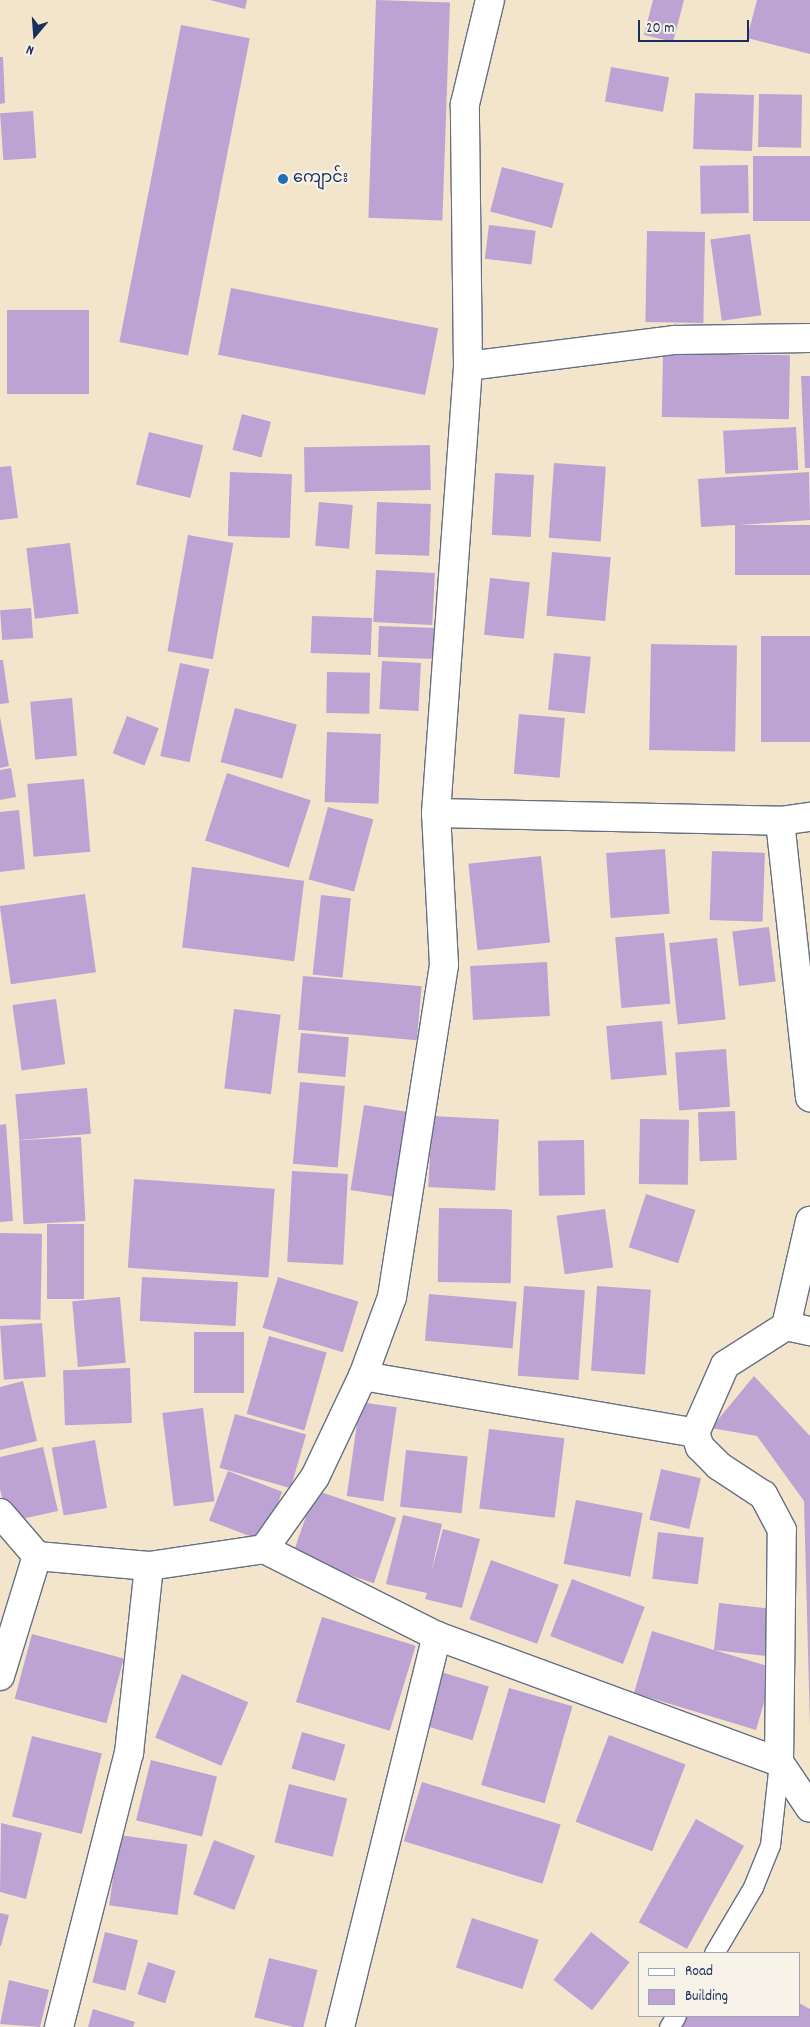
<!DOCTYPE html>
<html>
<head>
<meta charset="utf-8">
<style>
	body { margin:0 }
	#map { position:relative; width:810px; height:2027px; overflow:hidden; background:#f2e5cc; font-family:Dekko,"Noto Sans Myanmar",sans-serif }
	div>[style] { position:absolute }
	.building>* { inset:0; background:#bca3d4; transform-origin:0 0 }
	.roads { filter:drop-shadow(1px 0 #666f84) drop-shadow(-1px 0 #666f84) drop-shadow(0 1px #666f84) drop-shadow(0 -1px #666f84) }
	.service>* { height:19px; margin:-9.5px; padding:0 9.5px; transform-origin:9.5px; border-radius:9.5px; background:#fff }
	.minor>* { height:28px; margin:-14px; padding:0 14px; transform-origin:14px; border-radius:14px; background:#fff }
	.dots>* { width:14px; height:14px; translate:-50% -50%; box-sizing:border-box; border:2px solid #f7f3e8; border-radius:50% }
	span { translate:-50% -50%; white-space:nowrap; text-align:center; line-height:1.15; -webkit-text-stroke:4.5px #f7f3e8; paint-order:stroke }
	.poi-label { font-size:16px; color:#1b2f5e }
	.left { translate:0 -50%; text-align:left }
	.legend { position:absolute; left:638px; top:1952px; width:162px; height:65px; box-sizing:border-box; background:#f7f3e8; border:1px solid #9fa5b1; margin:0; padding:6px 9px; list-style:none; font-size:15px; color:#1b2f5e }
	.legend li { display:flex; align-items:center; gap:10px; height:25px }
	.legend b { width:25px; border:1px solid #9fa5b1 }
	.north { position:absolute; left:10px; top:10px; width:50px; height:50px; -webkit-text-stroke:4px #f7f3e8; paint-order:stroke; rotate:198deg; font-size:14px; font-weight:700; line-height:20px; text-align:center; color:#1b2f5e }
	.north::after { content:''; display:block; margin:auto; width:18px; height:22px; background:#1b2f5e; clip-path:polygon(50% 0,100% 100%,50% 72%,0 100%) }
	.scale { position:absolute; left:638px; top:20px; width:111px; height:22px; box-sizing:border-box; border:2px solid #1b2f5e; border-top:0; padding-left:6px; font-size:15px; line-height:18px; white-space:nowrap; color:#1b2f5e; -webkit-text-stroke:4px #f7f3e8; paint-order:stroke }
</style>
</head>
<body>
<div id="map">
	<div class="building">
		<div style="clip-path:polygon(210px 0,247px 0,245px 9px)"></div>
		<div style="left:376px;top:0;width:74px;height:218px;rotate:2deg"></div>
		<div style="clip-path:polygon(653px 0,684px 0,673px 42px,644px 35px)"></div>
		<div style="clip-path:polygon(757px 0,810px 0,810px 54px,747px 38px)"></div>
		<div style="left:181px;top:25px;width:70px;height:323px;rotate:11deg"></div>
		<div style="clip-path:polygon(0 57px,3px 57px,5px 103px,0 104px)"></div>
		<div style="left:611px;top:67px;width:59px;height:35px;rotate:10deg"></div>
		<div style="left:695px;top:93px;width:59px;height:56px;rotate:2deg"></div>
		<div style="left:759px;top:94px;width:43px;height:53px;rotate:1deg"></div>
		<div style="left:33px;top:111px;width:47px;height:33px;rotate:86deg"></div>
		<div style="left:810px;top:156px;width:65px;height:57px;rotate:90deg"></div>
		<div style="left:748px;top:165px;width:48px;height:48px;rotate:89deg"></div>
		<div style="left:502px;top:167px;width:64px;height:46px;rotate:15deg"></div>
		<div style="left:489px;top:225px;width:47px;height:34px;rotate:7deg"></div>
		<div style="left:647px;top:231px;width:58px;height:91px;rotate:1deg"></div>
		<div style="left:750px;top:234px;width:82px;height:40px;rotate:82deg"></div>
		<div style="left:231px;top:288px;width:211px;height:68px;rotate:11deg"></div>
		<div style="left:7px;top:310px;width:82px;height:84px"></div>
		<div style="left:663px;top:353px;width:127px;height:64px;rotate:1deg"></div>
		<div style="clip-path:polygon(801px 376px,810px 376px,810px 468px,805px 468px)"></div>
		<div style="left:242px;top:414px;width:30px;height:37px;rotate:15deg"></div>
		<div style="left:796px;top:427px;width:43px;height:73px;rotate:87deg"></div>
		<div style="left:149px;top:432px;width:56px;height:54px;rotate:14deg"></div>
		<div style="left:430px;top:445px;width:45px;height:126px;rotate:89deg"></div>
		<div style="left:554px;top:463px;width:52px;height:75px;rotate:4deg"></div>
		<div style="clip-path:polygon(11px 466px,18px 518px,0 520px,0 467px)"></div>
		<div style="left:230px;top:472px;width:62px;height:64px;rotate:2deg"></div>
		<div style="clip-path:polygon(809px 472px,810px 520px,739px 525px,810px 525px,810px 575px,735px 575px,735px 525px,701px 527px,698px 479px)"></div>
		<div style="left:495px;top:473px;width:39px;height:62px;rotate:3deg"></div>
		<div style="left:319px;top:502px;width:34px;height:44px;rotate:5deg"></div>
		<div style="left:377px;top:502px;width:54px;height:52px;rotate:2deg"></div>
		<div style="left:188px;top:535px;width:46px;height:118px;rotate:10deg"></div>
		<div style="left:70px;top:543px;width:71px;height:44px;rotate:83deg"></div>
		<div style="left:552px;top:552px;width:59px;height:64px;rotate:5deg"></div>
		<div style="left:376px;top:570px;width:59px;height:52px;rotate:3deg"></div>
		<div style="left:490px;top:578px;width:40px;height:57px;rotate:6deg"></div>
		<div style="left:31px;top:608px;width:30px;height:31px;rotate:86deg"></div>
		<div style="left:312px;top:616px;width:60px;height:37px;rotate:2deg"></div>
		<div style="left:379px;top:626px;width:58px;height:31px;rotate:2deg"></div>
		<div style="left:761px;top:636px;width:49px;height:106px"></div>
		<div style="left:651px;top:644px;width:86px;height:106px;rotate:1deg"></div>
		<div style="left:554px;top:653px;width:37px;height:57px;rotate:6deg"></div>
		<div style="clip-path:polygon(0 660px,3px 660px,9px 703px,0 704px)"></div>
		<div style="left:382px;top:661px;width:39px;height:48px;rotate:3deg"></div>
		<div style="left:180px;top:663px;width:30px;height:95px;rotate:12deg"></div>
		<div style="left:327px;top:672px;width:43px;height:41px;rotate:1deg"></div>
		<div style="left:72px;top:698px;width:58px;height:42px;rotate:85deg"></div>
		<div style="left:235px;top:708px;width:64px;height:56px;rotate:15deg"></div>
		<div style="left:519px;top:714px;width:46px;height:60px;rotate:5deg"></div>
		<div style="left:127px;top:716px;width:34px;height:40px;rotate:21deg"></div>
		<div style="clip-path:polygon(0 717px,9px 766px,0 768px)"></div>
		<div style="left:327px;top:732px;width:54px;height:70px;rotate:2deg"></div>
		<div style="clip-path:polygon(11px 768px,16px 797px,0 800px,0 770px)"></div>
		<div style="left:227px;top:773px;width:88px;height:71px;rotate:18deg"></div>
		<div style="left:84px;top:779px;width:73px;height:57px;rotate:85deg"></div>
		<div style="left:328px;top:807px;width:47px;height:75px;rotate:15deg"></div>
		<div style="clip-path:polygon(19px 810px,25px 869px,0 872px,0 812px)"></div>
		<div style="left:665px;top:849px;width:65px;height:59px;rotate:86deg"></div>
		<div style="left:712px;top:851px;width:53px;height:69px;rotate:2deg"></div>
		<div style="left:541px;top:856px;width:87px;height:73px;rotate:84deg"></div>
		<div style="left:192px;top:867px;width:113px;height:81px;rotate:7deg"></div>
		<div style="left:85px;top:894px;width:79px;height:86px;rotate:82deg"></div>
		<div style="left:321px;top:895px;width:30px;height:80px;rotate:6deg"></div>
		<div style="left:769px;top:927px;width:55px;height:37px;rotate:83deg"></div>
		<div style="left:664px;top:933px;width:71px;height:49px;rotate:85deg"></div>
		<div style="left:717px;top:938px;width:82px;height:48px;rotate:84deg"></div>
		<div style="left:547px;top:962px;width:54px;height:77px;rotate:87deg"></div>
		<div style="left:303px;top:976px;width:119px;height:54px;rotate:5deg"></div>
		<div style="left:56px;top:999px;width:66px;height:44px;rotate:82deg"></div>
		<div style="left:234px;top:1009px;width:47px;height:80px;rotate:7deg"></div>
		<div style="left:662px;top:1021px;width:54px;height:56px;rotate:85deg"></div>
		<div style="left:301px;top:1033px;width:48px;height:40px;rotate:5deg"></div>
		<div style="left:726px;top:1049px;width:58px;height:51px;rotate:86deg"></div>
		<div style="left:300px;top:1082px;width:45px;height:82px;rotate:5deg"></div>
		<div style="left:87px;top:1088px;width:46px;height:72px;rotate:85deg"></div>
		<div style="left:364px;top:1105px;width:49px;height:86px;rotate:9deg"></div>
		<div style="left:735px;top:1111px;width:49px;height:37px;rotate:88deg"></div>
		<div style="left:432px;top:1116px;width:67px;height:71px;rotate:3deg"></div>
		<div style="left:640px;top:1119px;width:49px;height:65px;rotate:1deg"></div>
		<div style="clip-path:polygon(6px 1124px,13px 1221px,0 1222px,0 1125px)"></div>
		<div style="left:81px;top:1137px;width:84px;height:62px;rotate:87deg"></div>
		<div style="left:584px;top:1140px;width:55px;height:46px;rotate:89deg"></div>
		<div style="left:292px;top:1171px;width:56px;height:91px;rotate:3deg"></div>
		<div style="left:134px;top:1179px;width:141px;height:89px;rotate:4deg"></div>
		<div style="left:646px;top:1194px;width:52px;height:56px;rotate:18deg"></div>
		<div style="left:439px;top:1208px;width:73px;height:74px;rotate:1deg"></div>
		<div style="left:605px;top:1209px;width:59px;height:49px;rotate:82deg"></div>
		<div style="left:47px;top:1224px;width:37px;height:75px"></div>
		<div style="left:0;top:1233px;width:42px;height:86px;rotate:1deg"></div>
		<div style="left:142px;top:1277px;width:96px;height:44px;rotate:3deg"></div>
		<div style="left:278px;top:1277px;width:84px;height:53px;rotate:17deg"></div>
		<div style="left:524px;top:1286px;width:61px;height:90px;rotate:4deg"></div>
		<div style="left:597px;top:1286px;width:54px;height:85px;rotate:4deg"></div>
		<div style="left:429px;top:1294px;width:88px;height:47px;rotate:5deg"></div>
		<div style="left:120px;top:1297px;width:66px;height:48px;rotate:85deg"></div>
		<div style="left:42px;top:1323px;width:54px;height:42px;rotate:86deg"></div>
		<div style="left:194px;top:1332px;width:50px;height:61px"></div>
		<div style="left:269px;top:1336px;width:60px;height:81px;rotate:16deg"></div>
		<div style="left:130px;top:1368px;width:55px;height:67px;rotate:88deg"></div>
		<div style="clip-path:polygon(754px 1376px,810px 1436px,810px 1727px,804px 1501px,757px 1436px,711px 1428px)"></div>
		<div style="clip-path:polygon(23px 1381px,37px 1441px,0 1450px,0 1387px)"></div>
		<div style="left:360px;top:1402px;width:37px;height:95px;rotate:8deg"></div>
		<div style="left:203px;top:1408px;width:94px;height:41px;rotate:83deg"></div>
		<div style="left:235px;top:1414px;width:74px;height:56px;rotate:16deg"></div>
		<div style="left:489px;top:1429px;width:76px;height:80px;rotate:7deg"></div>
		<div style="left:95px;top:1440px;width:69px;height:44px;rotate:80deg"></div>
		<div style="clip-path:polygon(43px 1447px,58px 1511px,8px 1522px,0 1489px,0 1457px)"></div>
		<div style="left:406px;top:1450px;width:62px;height:57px;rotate:6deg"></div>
		<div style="left:661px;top:1469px;width:41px;height:52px;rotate:13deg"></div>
		<div style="left:228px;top:1471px;width:58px;height:53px;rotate:21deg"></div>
		<div style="left:315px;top:1490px;width:86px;height:69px;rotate:19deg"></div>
		<div style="left:576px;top:1500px;width:68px;height:65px;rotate:11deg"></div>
		<div style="clip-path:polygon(403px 1515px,442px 1524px,431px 1573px,443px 1529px,480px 1539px,462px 1608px,425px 1599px,427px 1593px,386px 1584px)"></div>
		<div style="left:658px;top:1532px;width:46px;height:47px;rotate:7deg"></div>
		<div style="left:491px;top:1560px;width:72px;height:63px;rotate:20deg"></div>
		<div style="left:572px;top:1579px;width:78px;height:61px;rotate:21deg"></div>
		<div style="clip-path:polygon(719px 1603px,772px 1609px,767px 1656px,714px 1650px,774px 1668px,756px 1730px,634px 1693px,652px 1631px,714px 1650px)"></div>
		<div style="left:322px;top:1617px;width:98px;height:89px;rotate:17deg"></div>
		<div style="left:32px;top:1634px;width:95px;height:67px;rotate:15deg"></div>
		<div style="left:441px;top:1672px;width:50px;height:56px;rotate:17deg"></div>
		<div style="left:182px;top:1674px;width:72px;height:69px;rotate:23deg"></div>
		<div style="left:509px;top:1688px;width:66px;height:101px;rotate:16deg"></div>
		<div style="left:302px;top:1732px;width:45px;height:38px;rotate:16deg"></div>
		<div style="left:609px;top:1735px;width:82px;height:93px;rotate:21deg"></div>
		<div style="left:32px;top:1736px;width:72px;height:83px;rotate:14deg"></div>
		<div style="left:151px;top:1760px;width:68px;height:62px;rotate:14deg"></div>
		<div style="left:422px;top:1782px;width:145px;height:62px;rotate:17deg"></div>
		<div style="left:289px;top:1784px;width:60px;height:60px;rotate:14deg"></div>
		<div style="left:696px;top:1819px;width:55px;height:118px;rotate:29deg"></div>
		<div style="clip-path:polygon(1px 1823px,42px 1833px,26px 1899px,0 1892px)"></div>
		<div style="left:119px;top:1835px;width:69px;height:71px;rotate:8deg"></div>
		<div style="left:214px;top:1840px;width:44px;height:58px;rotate:21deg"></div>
		<div style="clip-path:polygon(0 1913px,9px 1915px,1px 1946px,0 1946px)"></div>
		<div style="left:472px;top:1918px;width:70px;height:52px;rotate:18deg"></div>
		<div style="left:105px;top:1932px;width:34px;height:52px;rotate:14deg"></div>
		<div style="left:591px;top:1932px;width:49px;height:61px;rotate:38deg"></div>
		<div style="left:269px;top:1958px;width:50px;height:61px;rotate:14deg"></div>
		<div style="left:148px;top:1962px;width:29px;height:34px;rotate:18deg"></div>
		<div style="clip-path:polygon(9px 1980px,49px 1990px,40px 2027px,0 2024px)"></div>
		<div style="clip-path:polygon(799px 2003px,810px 2009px,810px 2027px,677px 2027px,683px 2016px,799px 2016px)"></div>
		<div style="clip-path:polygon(93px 2009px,135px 2022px,133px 2027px,88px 2027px)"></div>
	</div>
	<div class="roads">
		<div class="service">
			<div style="left:714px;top:1953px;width:77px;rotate:-59.4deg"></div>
			<div style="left:753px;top:1887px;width:45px;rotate:-68deg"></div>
			<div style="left:770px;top:1845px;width:83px;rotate:-83.8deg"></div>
			<div style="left:669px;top:2027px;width:13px;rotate:-58deg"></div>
		</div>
		<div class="minor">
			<div style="left:468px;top:366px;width:209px;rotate:-7.2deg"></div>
			<div style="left:675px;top:340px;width:135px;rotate:-0.8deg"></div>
			<div style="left:436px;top:813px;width:344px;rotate:1.3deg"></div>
			<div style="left:780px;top:821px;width:30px;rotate:-8deg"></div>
			<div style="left:780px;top:821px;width:278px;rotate:83.8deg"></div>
			<div style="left:786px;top:1326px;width:108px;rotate:-77.1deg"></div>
			<div style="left:363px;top:1376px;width:337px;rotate:9.7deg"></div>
			<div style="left:0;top:1513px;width:57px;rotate:49.3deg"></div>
			<div style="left:37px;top:1556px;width:112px;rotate:5.1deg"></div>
			<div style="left:149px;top:1566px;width:116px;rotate:-8.4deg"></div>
			<div style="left:264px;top:1549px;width:194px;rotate:26.7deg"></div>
			<div style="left:437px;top:1636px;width:364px;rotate:20.2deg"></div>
			<div style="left:779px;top:1762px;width:55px;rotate:56deg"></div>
			<div style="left:264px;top:1549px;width:88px;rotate:-54.7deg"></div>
			<div style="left:315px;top:1477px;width:112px;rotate:-64.6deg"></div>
			<div style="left:363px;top:1376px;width:84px;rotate:-69.8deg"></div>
			<div style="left:392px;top:1297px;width:336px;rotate:-81.1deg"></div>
			<div style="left:444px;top:965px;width:152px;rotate:-93deg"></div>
			<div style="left:436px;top:813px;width:448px;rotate:-85.9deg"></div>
			<div style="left:468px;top:366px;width:262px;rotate:-90.7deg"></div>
			<div style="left:465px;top:104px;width:107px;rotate:-76.5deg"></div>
			<div style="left:0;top:1676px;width:126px;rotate:-72.9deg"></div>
			<div style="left:779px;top:1762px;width:232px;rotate:-89.3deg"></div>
			<div style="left:782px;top:1530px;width:40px;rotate:-118deg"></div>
			<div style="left:763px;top:1495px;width:53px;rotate:-146.6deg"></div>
			<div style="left:719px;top:1466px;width:27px;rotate:-135deg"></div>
			<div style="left:700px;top:1447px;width:15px;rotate:-110deg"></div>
			<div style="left:695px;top:1433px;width:74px;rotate:-66.2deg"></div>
			<div style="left:725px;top:1365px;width:72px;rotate:-32.6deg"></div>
			<div style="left:786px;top:1326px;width:25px;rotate:12deg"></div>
			<div style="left:59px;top:2027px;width:283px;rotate:-75.7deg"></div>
			<div style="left:129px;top:1753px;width:188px;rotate:-83.9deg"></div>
			<div style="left:340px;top:2027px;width:403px;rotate:-76.1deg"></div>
		</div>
	</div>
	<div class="dots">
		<div style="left:283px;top:179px;background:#1f6fb2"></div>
	</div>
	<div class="poi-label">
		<span class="left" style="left:293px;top:179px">ကျောင်း</span>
	</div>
	<ul class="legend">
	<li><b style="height:6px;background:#fff"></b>Road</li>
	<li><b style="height:14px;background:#bca3d4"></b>Building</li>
	</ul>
	<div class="north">N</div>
	<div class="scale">20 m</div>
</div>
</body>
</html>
